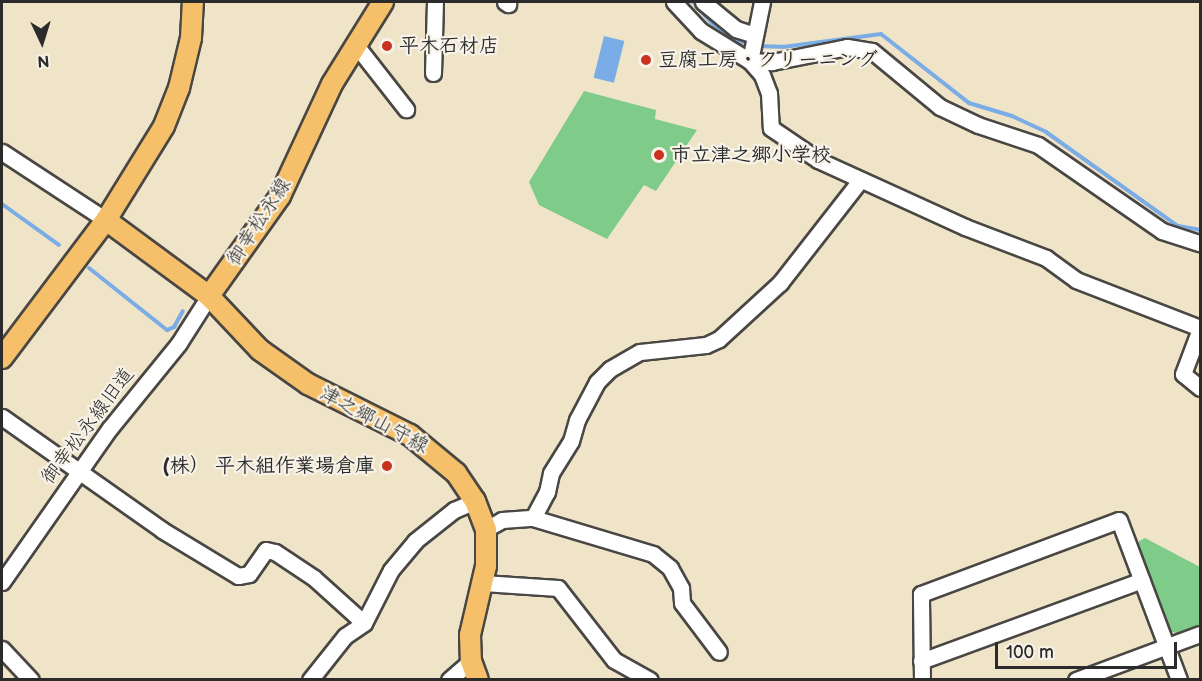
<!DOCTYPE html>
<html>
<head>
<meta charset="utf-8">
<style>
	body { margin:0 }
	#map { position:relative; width:1202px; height:681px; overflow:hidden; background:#f0e4c8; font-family:"Balsamiq Sans","Klee One",sans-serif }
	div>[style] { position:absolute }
	.green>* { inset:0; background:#7fcb8a }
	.water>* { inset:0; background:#7aace6; transform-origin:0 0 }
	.stream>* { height:4px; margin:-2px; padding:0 2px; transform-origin:2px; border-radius:2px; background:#7aace6 }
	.roads { filter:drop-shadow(2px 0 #494743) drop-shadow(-2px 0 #494743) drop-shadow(0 2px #494743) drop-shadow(0 -2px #494743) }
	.minor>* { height:15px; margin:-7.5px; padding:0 7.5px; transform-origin:7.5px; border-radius:7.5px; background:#fff }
	.major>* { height:20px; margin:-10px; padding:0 10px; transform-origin:10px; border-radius:10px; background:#f6c06b }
	.dots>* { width:16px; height:16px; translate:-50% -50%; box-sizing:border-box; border:3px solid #f7f3e8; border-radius:50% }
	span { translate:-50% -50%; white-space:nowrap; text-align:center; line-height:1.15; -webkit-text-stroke:4.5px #f7f3e8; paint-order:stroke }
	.poi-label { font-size:20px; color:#2b2b2b; font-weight:700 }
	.left { translate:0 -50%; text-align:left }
	.right { translate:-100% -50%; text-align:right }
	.street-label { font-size:20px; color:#2b2b2b }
	.frame { position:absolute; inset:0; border:3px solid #2b2b2b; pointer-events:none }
	.north { position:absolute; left:12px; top:12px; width:60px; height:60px; -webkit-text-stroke:4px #f7f3e8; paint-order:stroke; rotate:176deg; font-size:16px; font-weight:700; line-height:24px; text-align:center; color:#2b2b2b }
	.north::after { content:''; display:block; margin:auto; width:21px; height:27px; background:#2b2b2b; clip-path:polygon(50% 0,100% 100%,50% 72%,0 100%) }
	.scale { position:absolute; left:995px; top:642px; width:182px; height:27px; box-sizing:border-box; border:3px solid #2b2b2b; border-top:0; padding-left:8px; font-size:18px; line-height:21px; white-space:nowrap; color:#2b2b2b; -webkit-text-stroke:4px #f7f3e8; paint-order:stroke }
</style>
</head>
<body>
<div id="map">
	<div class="green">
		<div style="clip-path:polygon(584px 91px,656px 110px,655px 119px,697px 130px,656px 191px,644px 185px,607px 239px,539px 205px,529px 182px)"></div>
		<div style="clip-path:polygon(1145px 538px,1200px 567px,1200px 626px,1178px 634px,1165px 629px,1136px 543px)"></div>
	</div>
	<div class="water">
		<div style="left:604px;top:36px;width:21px;height:43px;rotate:14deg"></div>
	</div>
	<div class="stream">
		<div style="left:693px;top:2px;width:31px;rotate:48deg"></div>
		<div style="left:714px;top:25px;width:27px;rotate:36deg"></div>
		<div style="left:736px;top:41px;width:15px;rotate:11deg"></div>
		<div style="left:758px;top:46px;width:25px;rotate:2deg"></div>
		<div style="left:783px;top:47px;width:99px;rotate:-7.6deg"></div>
		<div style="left:881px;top:34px;width:112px;rotate:38.1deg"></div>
		<div style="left:969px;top:103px;width:45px;rotate:16.8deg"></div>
		<div style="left:1012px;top:116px;width:38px;rotate:25deg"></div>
		<div style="left:1046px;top:132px;width:162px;rotate:35.5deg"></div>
		<div style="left:1178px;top:226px;width:22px;rotate:10deg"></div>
		<div style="left:2px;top:204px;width:70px;rotate:35.7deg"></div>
		<div style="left:89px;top:268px;width:100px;rotate:38.5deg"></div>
		<div style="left:167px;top:330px;width:8px;rotate:-23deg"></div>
		<div style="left:174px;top:327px;width:18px;rotate:-61deg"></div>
	</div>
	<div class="roads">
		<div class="minor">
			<div style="left:505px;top:2px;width:4px;rotate:34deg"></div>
			<div style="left:674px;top:2px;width:40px;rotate:47deg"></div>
			<div style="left:701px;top:31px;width:57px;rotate:31.5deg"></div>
			<div style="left:750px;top:61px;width:18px;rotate:49deg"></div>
			<div style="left:762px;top:75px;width:19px;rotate:69deg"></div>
			<div style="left:769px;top:93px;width:35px;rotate:87deg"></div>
			<div style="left:771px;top:128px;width:57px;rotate:34.2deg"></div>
			<div style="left:818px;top:160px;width:162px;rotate:24.5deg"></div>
			<div style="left:965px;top:227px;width:87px;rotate:20.9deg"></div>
			<div style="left:1046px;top:258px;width:37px;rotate:36deg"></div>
			<div style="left:1076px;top:280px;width:133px;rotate:21.2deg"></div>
			<div style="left:703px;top:2px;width:43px;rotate:39.3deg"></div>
			<div style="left:736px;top:29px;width:20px;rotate:18deg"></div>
			<div style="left:355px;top:44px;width:83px;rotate:51.9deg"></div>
			<div style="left:750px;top:61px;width:22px;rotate:3deg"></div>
			<div style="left:772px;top:62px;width:76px;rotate:-11.3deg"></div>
			<div style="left:847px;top:47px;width:25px;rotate:9deg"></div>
			<div style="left:872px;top:51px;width:88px;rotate:39.5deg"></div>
			<div style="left:940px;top:107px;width:42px;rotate:25.3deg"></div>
			<div style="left:978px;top:125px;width:63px;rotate:18.4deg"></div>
			<div style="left:1038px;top:145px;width:151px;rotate:34.7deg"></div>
			<div style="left:1162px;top:231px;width:40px;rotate:18deg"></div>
			<div style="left:750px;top:61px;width:60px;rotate:-78.5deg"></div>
			<div style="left:433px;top:73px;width:71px;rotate:-88.4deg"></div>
			<div style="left:2px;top:152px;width:124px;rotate:33.2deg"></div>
			<div style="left:1200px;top:329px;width:48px;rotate:110.7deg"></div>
			<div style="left:1183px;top:374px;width:22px;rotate:39deg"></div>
			<div style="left:2px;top:417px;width:196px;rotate:35.2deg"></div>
			<div style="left:162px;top:530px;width:89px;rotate:31.2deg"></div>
			<div style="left:238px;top:576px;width:11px;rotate:-10deg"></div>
			<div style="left:249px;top:574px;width:29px;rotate:-55deg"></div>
			<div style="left:266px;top:550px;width:9px;rotate:13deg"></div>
			<div style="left:275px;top:552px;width:47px;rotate:33.7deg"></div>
			<div style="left:314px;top:578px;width:67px;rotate:42deg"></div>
			<div style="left:533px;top:518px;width:125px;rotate:16.7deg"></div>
			<div style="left:653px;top:554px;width:22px;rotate:39deg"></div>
			<div style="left:670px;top:568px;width:23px;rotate:61deg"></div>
			<div style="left:681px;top:588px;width:15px;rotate:86deg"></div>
			<div style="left:682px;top:603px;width:61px;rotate:52.9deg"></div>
			<div style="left:486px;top:529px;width:18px;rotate:-29deg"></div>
			<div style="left:502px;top:520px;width:31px;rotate:-4deg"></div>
			<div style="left:533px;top:518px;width:30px;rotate:-62deg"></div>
			<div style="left:547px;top:492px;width:19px;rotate:-78deg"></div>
			<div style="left:551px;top:473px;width:38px;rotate:-58deg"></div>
			<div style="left:571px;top:441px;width:22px;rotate:-74deg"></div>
			<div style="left:577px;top:420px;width:43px;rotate:-62.2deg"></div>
			<div style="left:597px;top:382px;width:18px;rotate:-45deg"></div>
			<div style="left:610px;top:369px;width:34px;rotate:-30deg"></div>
			<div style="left:640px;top:352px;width:66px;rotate:-6.1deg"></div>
			<div style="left:706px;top:345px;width:14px;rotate:-25deg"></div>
			<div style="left:719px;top:339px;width:83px;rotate:-42.6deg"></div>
			<div style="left:780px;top:283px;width:128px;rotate:-52deg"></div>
			<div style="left:2px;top:582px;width:188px;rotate:-55deg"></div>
			<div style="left:110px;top:428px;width:109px;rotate:-50.9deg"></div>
			<div style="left:179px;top:343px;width:56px;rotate:-57.4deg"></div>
			<div style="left:483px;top:583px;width:75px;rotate:3.8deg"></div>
			<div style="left:558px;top:588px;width:91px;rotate:52.1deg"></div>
			<div style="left:614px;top:660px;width:41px;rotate:29.1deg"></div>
			<div style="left:2px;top:649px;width:42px;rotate:46.9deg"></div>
			<div style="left:921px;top:661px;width:235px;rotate:-20.1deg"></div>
			<div style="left:310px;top:680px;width:56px;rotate:-51.5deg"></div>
			<div style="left:345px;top:636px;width:23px;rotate:-34deg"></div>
			<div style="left:364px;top:623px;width:59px;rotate:-63deg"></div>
			<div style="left:391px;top:570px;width:38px;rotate:-50deg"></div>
			<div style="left:415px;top:541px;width:50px;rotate:-38.5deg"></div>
			<div style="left:454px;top:510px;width:23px;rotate:-23deg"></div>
			<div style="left:449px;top:680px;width:29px;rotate:-41deg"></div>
			<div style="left:922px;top:680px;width:86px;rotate:-90.7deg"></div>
			<div style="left:921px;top:594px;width:211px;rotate:-20.5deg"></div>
			<div style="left:1119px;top:520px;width:171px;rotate:69.4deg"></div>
			<div style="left:1076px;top:680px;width:132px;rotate:-20.4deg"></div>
		</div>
		<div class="major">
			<div style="left:106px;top:220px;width:128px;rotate:36.4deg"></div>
			<div style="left:209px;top:296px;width:74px;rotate:46.6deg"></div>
			<div style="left:260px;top:350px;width:59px;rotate:35.3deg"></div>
			<div style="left:308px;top:384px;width:114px;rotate:26.6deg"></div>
			<div style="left:410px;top:435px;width:60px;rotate:39.6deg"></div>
			<div style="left:456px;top:473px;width:34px;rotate:56deg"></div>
			<div style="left:475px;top:501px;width:30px;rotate:69deg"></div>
			<div style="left:486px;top:529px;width:37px;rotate:90deg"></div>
			<div style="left:486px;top:566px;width:71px;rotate:103.1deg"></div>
			<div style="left:470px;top:635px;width:26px;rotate:88deg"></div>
			<div style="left:471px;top:661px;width:20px;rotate:70deg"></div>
			<div style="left:209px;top:296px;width:123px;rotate:-54.6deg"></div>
			<div style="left:280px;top:196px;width:123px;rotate:-65.1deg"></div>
			<div style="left:332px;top:84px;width:97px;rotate:-58.1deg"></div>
			<div style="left:2px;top:358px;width:173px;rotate:-53deg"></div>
			<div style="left:106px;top:220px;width:110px;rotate:-58.3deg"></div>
			<div style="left:164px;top:126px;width:41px;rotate:-68.5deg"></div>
			<div style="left:179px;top:88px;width:51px;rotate:-76.5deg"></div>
			<div style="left:191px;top:38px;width:36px;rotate:-87deg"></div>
		</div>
	</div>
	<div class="dots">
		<div style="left:387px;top:46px;background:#c8321e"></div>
		<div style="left:646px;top:60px;background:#c8321e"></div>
		<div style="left:659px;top:155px;background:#c8321e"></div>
		<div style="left:387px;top:466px;background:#c8321e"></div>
	</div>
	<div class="poi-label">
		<span class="left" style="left:399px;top:46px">平木石材店</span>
		<span class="left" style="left:658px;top:60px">豆腐工房・クリーニング</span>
		<span class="left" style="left:671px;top:155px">市立津之郷小学校</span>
		<span class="right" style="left:375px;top:466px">(株） 平木組作業場倉庫</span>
	</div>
	<div class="street-label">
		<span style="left:259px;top:222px;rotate:-57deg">御幸松永線</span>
		<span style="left:374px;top:420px;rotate:28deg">津之郷山守線</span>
		<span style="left:88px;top:426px;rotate:-53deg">御幸松永線旧道</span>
	</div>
	<div class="frame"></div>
	<div class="north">N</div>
	<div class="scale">100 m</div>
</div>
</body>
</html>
